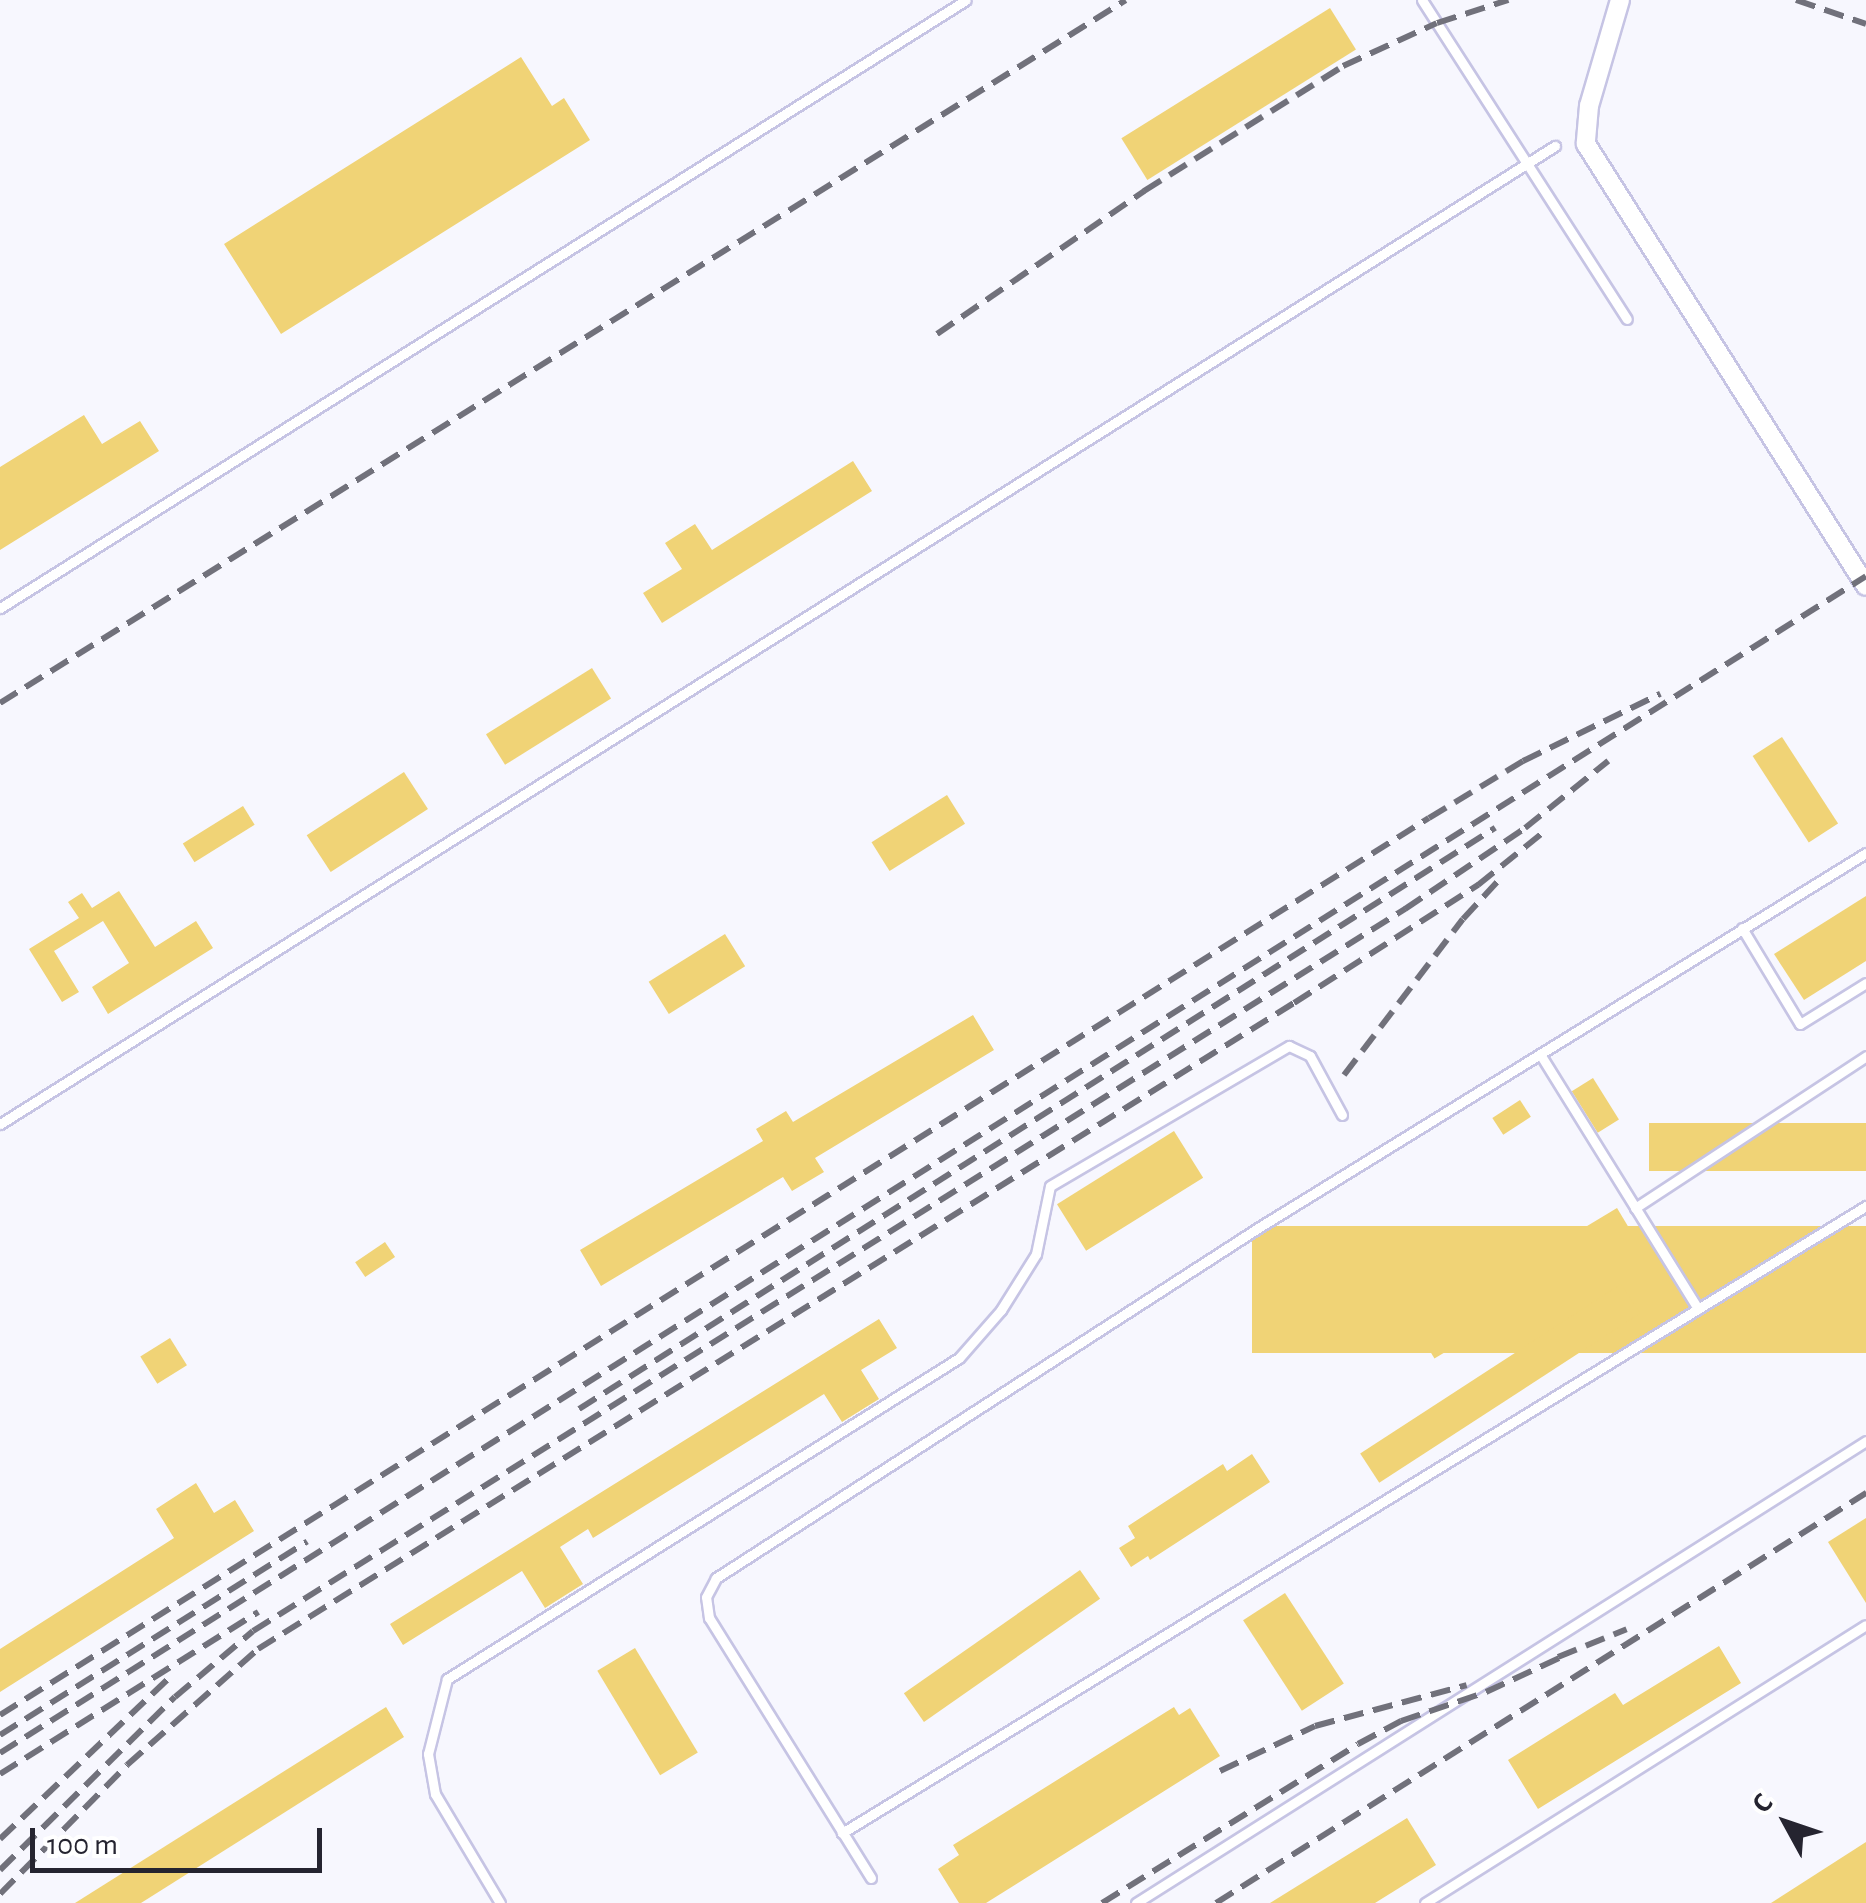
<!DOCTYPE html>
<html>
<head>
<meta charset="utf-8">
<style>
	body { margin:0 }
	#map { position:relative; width:1866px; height:1903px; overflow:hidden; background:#f7f7fe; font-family:"Alegreya Sans",sans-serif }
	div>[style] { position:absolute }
	.building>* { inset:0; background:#f0d376; transform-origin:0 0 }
	.roads { filter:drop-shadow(2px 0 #c6c4e4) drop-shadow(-2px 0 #c6c4e4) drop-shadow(0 2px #c6c4e4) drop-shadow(0 -2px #c6c4e4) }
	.service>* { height:9px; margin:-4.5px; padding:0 4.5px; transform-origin:4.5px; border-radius:4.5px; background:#fff }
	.minor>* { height:18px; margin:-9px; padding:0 9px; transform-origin:9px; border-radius:9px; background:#fff }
	.rail>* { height:6px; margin-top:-3px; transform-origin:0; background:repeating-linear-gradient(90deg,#71717b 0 20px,transparent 0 30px) }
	span { translate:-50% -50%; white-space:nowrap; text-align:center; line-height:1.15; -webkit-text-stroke:8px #fff; paint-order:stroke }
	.north { position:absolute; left:1736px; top:1773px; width:100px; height:100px; -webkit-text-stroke:8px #fff; paint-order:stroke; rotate:310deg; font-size:28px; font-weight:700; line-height:40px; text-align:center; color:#252430 }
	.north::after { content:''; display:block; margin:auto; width:35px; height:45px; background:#252430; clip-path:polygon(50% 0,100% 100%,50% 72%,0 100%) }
	.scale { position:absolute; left:30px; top:1828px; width:292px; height:45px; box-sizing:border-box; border:5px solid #252430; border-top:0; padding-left:12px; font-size:30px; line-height:35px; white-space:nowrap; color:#252430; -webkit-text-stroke:8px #fff; paint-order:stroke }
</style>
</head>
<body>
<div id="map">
	<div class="building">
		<div style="left:1330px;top:8px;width:49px;height:246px;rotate:58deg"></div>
		<div style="clip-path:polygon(521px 57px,552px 106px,564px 98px,590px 140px,281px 334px,224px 244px)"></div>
		<div style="clip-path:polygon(84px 415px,102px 444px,140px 421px,159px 451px,0 550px,0 467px)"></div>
		<div style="clip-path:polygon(853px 461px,872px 491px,662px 623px,643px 593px,682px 569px,665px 543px,695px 524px,712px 550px)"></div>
		<div style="left:592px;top:668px;width:36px;height:125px;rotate:58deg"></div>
		<div style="left:1782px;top:737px;width:103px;height:35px;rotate:57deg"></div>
		<div style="left:404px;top:772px;width:44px;height:116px;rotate:57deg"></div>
		<div style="left:947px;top:795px;width:34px;height:89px;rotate:58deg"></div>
		<div style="left:243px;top:806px;width:22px;height:71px;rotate:58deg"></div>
		<div style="clip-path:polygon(119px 891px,155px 947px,196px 921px,213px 948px,108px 1014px,92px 987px,129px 963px,103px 921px,54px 951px,79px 992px,62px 1002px,29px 949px,79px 918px,68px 902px,82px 893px,92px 908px)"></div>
		<div style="clip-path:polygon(1866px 896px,1866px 961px,1804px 1000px,1774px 954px)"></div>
		<div style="left:725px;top:934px;width:38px;height:90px;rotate:58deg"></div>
		<div style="clip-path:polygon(973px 1015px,994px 1050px,815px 1158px,824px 1172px,792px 1191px,783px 1177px,601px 1286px,580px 1250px,763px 1141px,756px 1129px,786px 1111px,793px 1122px)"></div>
		<div style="left:1593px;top:1078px;width:49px;height:25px;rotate:58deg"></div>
		<div style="left:1520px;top:1100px;width:20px;height:33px;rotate:57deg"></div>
		<div style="left:1866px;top:1123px;width:48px;height:217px;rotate:90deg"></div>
		<div style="left:1174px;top:1131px;width:55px;height:138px;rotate:58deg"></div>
		<div style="left:1617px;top:1208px;width:35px;height:234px;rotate:59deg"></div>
		<div style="left:1866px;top:1226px;width:127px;height:614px;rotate:90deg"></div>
		<div style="left:385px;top:1242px;width:18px;height:36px;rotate:56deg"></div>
		<div style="left:1621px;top:1284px;width:35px;height:311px;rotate:57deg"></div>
		<div style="clip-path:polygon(879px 1319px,897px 1348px,861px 1370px,879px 1399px,842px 1422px,824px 1394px,593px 1538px,588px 1529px,560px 1547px,583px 1584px,545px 1608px,522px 1571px,403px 1645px,390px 1624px)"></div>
		<div style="left:170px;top:1338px;width:32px;height:35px;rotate:58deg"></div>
		<div style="clip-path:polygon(1252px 1454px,1270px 1482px,1150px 1560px,1148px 1556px,1131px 1567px,1119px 1548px,1135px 1538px,1128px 1526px,1223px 1464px,1227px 1471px)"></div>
		<div style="clip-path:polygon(196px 1483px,214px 1513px,235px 1500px,254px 1531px,0 1692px,0 1649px,174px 1538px,156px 1509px)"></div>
		<div style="clip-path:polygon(1866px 1518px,1866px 1603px,1828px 1542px)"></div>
		<div style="left:1080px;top:1570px;width:35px;height:215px;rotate:55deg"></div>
		<div style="left:1285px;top:1593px;width:108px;height:50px;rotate:57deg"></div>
		<div style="clip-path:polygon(1719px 1646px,1741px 1683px,1538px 1809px,1508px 1760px,1615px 1693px,1623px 1705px)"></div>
		<div style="left:635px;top:1648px;width:122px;height:44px;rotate:59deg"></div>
		<div style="clip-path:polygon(386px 1707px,404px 1737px,141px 1903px,75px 1903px)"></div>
		<div style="clip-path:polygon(1174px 1707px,1179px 1715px,1190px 1708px,1220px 1756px,986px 1903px,959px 1903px,938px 1869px,959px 1855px,953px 1845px)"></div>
		<div style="clip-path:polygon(1407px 1818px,1436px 1865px,1375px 1903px,1270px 1903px)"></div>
		<div style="clip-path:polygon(1866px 1842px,1866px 1903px,1771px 1903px)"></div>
	</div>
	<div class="roads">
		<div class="service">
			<div style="left:1422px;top:0;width:379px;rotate:57.3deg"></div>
			<div style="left:0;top:608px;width:1141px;rotate:-32.19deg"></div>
			<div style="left:1742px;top:928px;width:112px;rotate:58.9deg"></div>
			<div style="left:1800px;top:1024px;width:78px;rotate:-31.8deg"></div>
			<div style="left:1540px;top:1054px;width:300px;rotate:58.2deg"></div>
			<div style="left:0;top:1124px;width:1837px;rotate:-32.17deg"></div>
			<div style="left:1635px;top:1208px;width:277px;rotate:-33.3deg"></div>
			<div style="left:842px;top:1833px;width:1201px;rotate:-31.48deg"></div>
			<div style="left:871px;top:1878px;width:306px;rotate:-121.9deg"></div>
			<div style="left:709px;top:1618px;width:21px;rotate:-98deg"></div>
			<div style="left:706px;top:1597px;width:21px;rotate:-62deg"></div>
			<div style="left:716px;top:1578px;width:645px;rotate:-32.85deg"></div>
			<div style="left:1258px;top:1228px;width:714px;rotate:-31.67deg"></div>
			<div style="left:500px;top:1903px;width:127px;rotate:-120.8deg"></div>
			<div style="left:435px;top:1794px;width:41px;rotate:-99.9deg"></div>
			<div style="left:428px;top:1754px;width:77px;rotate:-75.8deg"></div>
			<div style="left:447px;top:1679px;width:604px;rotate:-32.09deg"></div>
			<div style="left:959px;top:1358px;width:64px;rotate:-48.8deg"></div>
			<div style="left:1001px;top:1310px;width:66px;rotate:-58deg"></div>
			<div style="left:1036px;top:1254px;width:69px;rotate:-78.4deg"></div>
			<div style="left:1050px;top:1186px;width:277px;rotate:-30.4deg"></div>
			<div style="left:1289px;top:1046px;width:23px;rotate:25deg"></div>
			<div style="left:1310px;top:1056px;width:67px;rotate:61.5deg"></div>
			<div style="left:1136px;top:1903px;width:864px;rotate:-32.33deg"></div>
			<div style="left:1425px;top:1903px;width:521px;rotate:-32.23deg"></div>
		</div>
		<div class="minor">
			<div style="left:1620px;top:0;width:110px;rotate:106.3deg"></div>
			<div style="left:1589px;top:106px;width:38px;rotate:95deg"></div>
			<div style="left:1586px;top:144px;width:523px;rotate:57.65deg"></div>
		</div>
	</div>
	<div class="rail">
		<div style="left:1796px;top:0;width:74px;rotate:18.9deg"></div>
		<div style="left:937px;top:334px;width:252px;rotate:-34.6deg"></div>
		<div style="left:1144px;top:191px;width:235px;rotate:-32.1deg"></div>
		<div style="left:1343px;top:66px;width:103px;rotate:-24.6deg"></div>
		<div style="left:1437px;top:23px;width:75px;rotate:-17.9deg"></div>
		<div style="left:0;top:703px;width:1327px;rotate:-31.98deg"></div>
		<div style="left:1344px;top:1075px;width:196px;rotate:-52.7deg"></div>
		<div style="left:1463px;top:919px;width:52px;rotate:-47.4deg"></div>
		<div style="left:579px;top:1409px;width:1085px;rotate:-32.39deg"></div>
		<div style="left:1558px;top:1657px;width:74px;rotate:-22.1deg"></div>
		<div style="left:0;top:1715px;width:1687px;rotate:-32.12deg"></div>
		<div style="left:1429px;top:818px;width:110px;rotate:-31.2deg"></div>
		<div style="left:1523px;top:761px;width:153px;rotate:-26.1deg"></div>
		<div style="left:0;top:1735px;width:363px;rotate:-32.2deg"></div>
		<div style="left:0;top:1753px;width:2206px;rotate:-32.24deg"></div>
		<div style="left:1220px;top:1771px;width:105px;rotate:-25.3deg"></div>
		<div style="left:1315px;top:1726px;width:157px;rotate:-15.1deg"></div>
		<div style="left:0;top:1774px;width:305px;rotate:-32.1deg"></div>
		<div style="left:0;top:1839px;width:232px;rotate:-43.6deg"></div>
		<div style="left:0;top:1870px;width:246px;rotate:-44.7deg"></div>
		<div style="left:175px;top:1697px;width:102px;rotate:-40.2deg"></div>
		<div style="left:253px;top:1631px;width:1360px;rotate:-32.08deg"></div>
		<div style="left:1405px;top:909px;width:145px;rotate:-34deg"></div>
		<div style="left:1525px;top:828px;width:107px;rotate:-38.9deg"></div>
		<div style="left:0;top:1894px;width:181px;rotate:-45.4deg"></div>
		<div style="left:127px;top:1765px;width:175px;rotate:-41.5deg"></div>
		<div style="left:258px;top:1649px;width:1221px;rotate:-31.95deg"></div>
		<div style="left:1294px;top:1003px;width:219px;rotate:-32.7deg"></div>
		<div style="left:1478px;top:885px;width:86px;rotate:-38.9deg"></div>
		<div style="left:1102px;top:1903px;width:301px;rotate:-31.8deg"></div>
		<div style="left:1358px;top:1744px;width:49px;rotate:-28.1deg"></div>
		<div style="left:1401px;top:1721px;width:90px;rotate:-18.8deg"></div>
		<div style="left:1486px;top:1692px;width:90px;rotate:-24.9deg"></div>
		<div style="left:1216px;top:1903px;width:769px;rotate:-32.24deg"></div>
	</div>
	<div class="north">С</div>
	<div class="scale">100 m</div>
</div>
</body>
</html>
